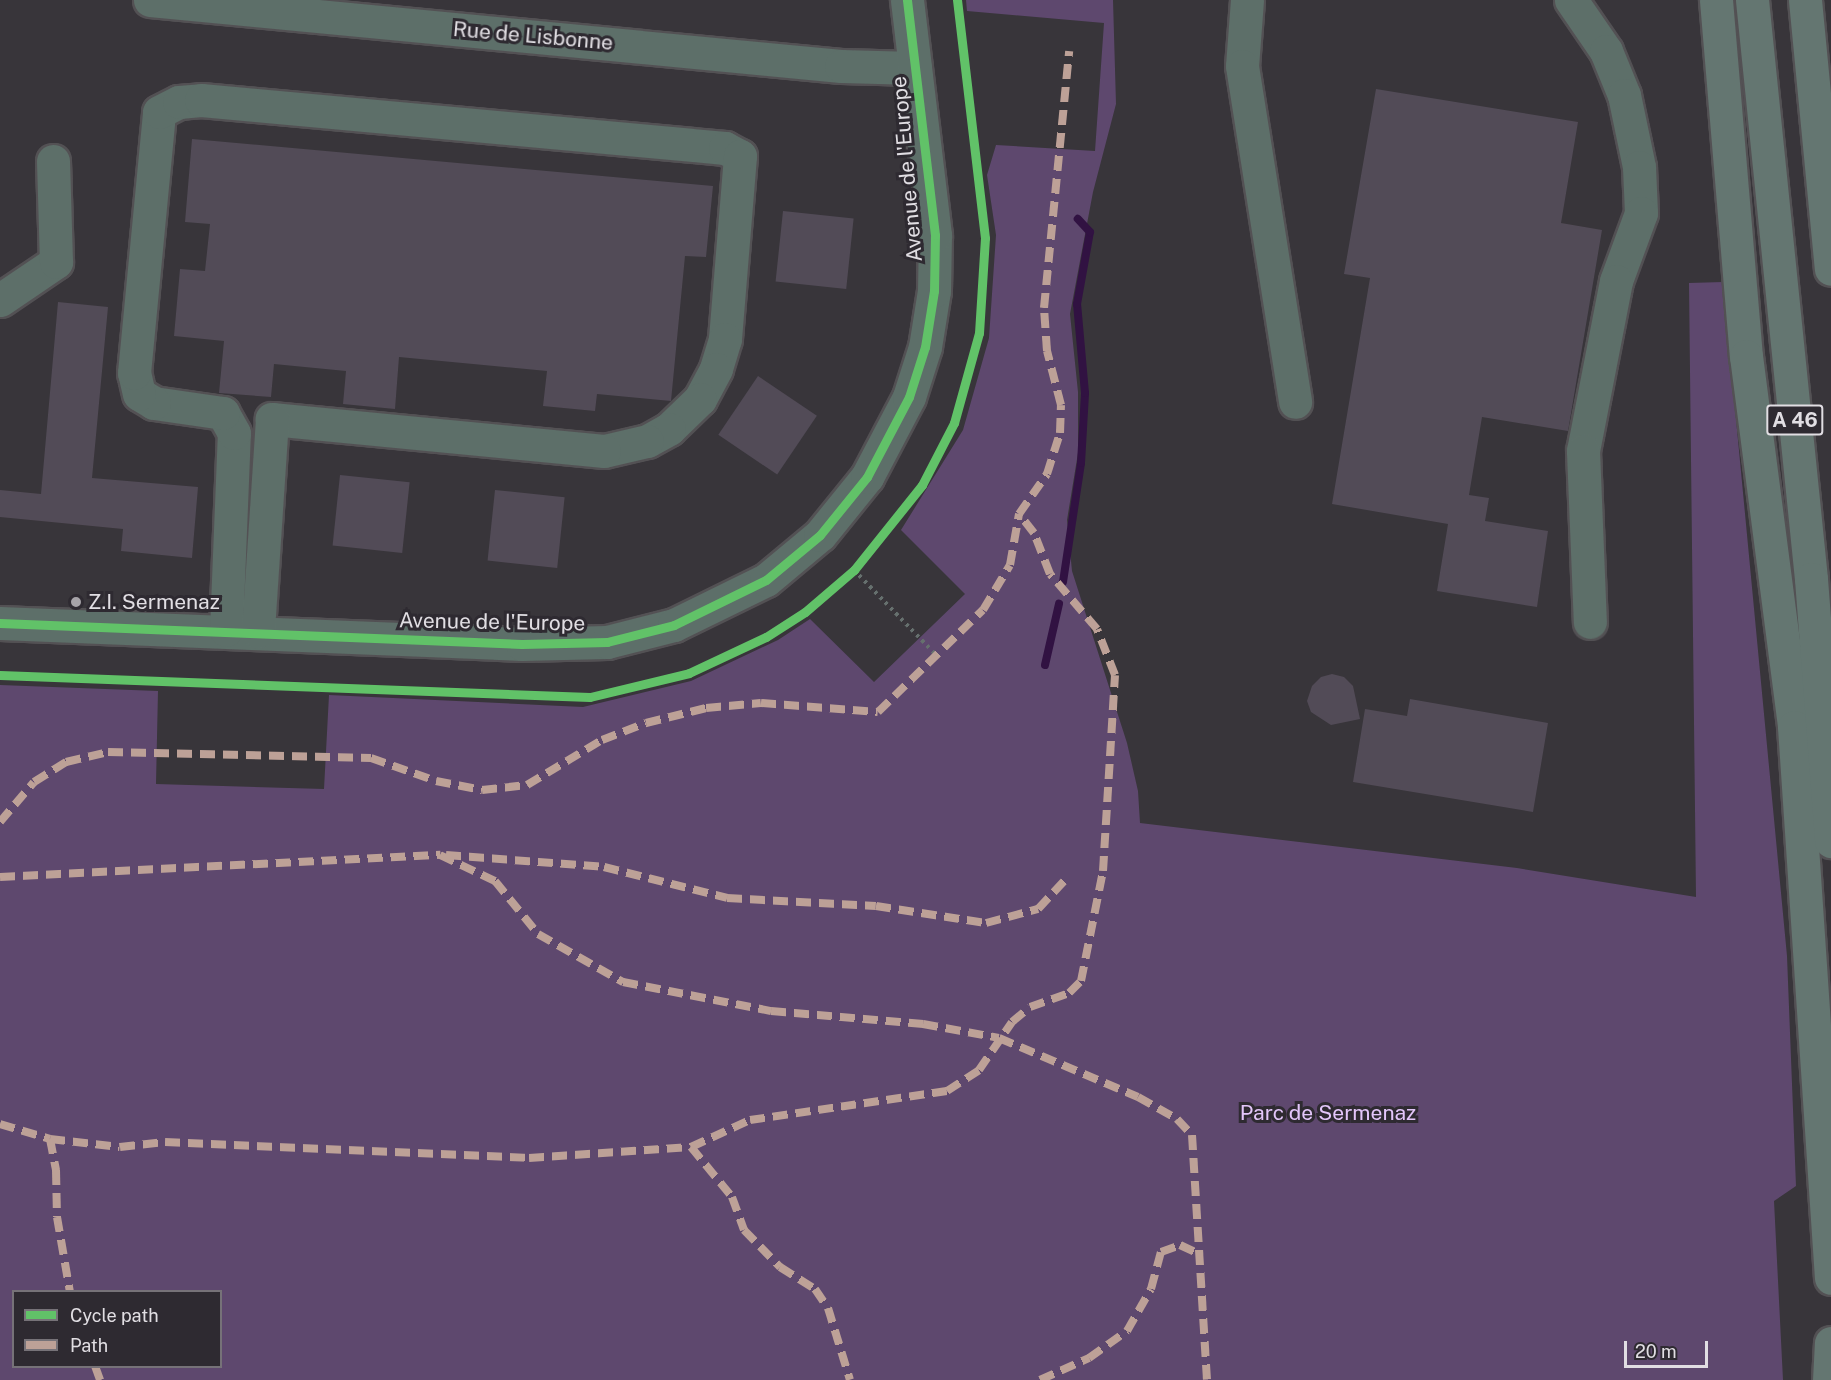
<!DOCTYPE html>
<html>
<head>
<meta charset="utf-8">
<style>
	body { margin:0 }
	#map { position:relative; width:1831px; height:1380px; overflow:hidden; background:#38353a; font-family:"Public Sans",sans-serif }
	div>[style] { position:absolute }
	.green>* { inset:0; background:#5e486e }
	.stream>* { height:8px; margin:-4px; padding:0 4px; transform-origin:4px; border-radius:4px; background:#311242 }
	.building>* { inset:0; background:#524b57; transform-origin:0 0 }
	.path>* { height:4px; margin-top:-2px; transform-origin:0; background:repeating-linear-gradient(90deg,#66706e 0 3px,transparent 0 7.5px) }
	.roads { filter:drop-shadow(2px 0 #535154) drop-shadow(-2px 0 #535154) drop-shadow(0 2px #535154) drop-shadow(0 -2px #535154) }
	.minor>* { height:33px; margin:-16.5px; padding:0 16.5px; transform-origin:16.5px; border-radius:16.5px; background:#5d6f69 }
	.highway>* { height:33px; margin:-16.5px; padding:0 16.5px; transform-origin:16.5px; border-radius:16.5px; background:#647671 }
	.quiet>* { height:8px; margin-top:-4px; transform-origin:0; background:repeating-linear-gradient(90deg,#bda197 0 15px,transparent 0 23px) }
	.cycleway>* { height:9px; margin:-4.5px; padding:0 4.5px; transform-origin:4.5px; border-radius:4.5px; background:#61c268 }
	.dots>* { width:16px; height:16px; translate:-50% -50%; box-sizing:border-box; border:3px solid #2e2a31; border-radius:50% }
	span { translate:-50% -50%; white-space:nowrap; text-align:center; line-height:1.15; -webkit-text-stroke:6px #2e2a31; paint-order:stroke }
	.shield-label span { padding:2px 4px; background:#2e2a31; border:2px solid; border-radius:4px; -webkit-text-stroke-width:0 }
	.shield-label { font-size:20px; color:#e1dee3; font-weight:700 }
	.street-label { font-size:21px; color:#e1dee3 }
	.poi-label { font-size:21px; color:#e1dee3 }
	.left { translate:0 -50%; text-align:left }
	.park-label { font-size:21px; color:#e3c6fa }
	.legend { position:absolute; left:12px; top:1290px; width:210px; height:78px; box-sizing:border-box; background:#2e2a31; border:2px solid #767278; margin:0; padding:8px 10px; list-style:none; font-size:18px; color:#e1dee3 }
	.legend li { display:flex; align-items:center; gap:12px; height:30px }
	.legend b { width:30px; border:2px solid #767278 }
	.scale { position:absolute; left:1624px; top:1341px; width:84px; height:27px; box-sizing:border-box; border:3px solid #e1dee3; border-top:0; padding-left:8px; font-size:18px; line-height:21px; white-space:nowrap; color:#e1dee3; -webkit-text-stroke:4px #2e2a31; paint-order:stroke }
</style>
</head>
<body>
<div id="map">
	<div class="green">
		<div style="clip-path:polygon(evenodd,966px 0,1113px 0,1116px 104px,1093px 192px,1070px 314px,1078px 392px,1078px 453px,1067px 520px,1072px 571px,1127px 743px,1138px 791px,1140px 823px,1517px 868px,1696px 897px,1689px 283px,1723px 282px,1787px 956px,1796px 1186px,1774px 1201px,1783px 1380px,0 1380px,0 685px,158px 691px,156px 784px,324px 789px,329px 695px,583px 707px,691px 681px,778px 640px,810px 619px,874px 682px,965px 594px,901px 530px,963px 430px,989px 338px,996px 235px,987px 175px,996px 145px,1095px 151px,1104px 23px,967px 11px,966px 0,14px 1292px,220px 1292px,220px 1366px,14px 1366px,14px 1292px)"></div>
	</div>
	<div class="stream">
		<div style="left:1063px;top:582px;width:120px;rotate:-81.4deg"></div>
		<div style="left:1081px;top:463px;width:70px;rotate:-86.7deg"></div>
		<div style="left:1085px;top:393px;width:89px;rotate:-95.1deg"></div>
		<div style="left:1077px;top:304px;width:73px;rotate:-79.8deg"></div>
		<div style="left:1090px;top:232px;width:18px;rotate:-133deg"></div>
		<div style="left:1045px;top:665px;width:63px;rotate:-77.1deg"></div>
	</div>
	<div class="building">
		<div style="clip-path:polygon(1376px 89px,1578px 122px,1561px 223px,1602px 230px,1568px 431px,1482px 417px,1469px 495px,1489px 498px,1485px 521px,1548px 531px,1537px 607px,1437px 591px,1448px 524px,1332px 504px,1370px 278px,1344px 274px)"></div>
		<div style="clip-path:polygon(192px 139px,713px 186px,706px 257px,685px 256px,671px 401px,597px 394px,595px 411px,543px 406px,547px 371px,399px 357px,395px 409px,343px 404px,346px 371px,274px 364px,271px 397px,219px 393px,224px 341px,174px 336px,180px 269px,205px 271px,210px 224px,185px 222px)"></div>
		<div style="left:783px;top:211px;width:71px;height:71px;rotate:6deg"></div>
		<div style="clip-path:polygon(58px 302px,108px 307px,92px 478px,198px 487px,192px 558px,121px 551px,123px 529px,0 517px,0 490px,41px 494px)"></div>
		<div style="left:758px;top:376px;width:71px;height:71px;rotate:34deg"></div>
		<div style="left:340px;top:475px;width:70px;height:71px;rotate:6deg"></div>
		<div style="left:495px;top:490px;width:70px;height:71px;rotate:6deg"></div>
		<div style="clip-path:polygon(1332px 674px,1344px 677px,1353px 686px,1360px 719px,1331px 725px,1311px 712px,1307px 701px,1312px 686px,1321px 677px)"></div>
		<div style="clip-path:polygon(1410px 699px,1548px 723px,1533px 812px,1353px 782px,1365px 709px,1407px 716px)"></div>
	</div>
	<div class="path">
		<div style="left:854px;top:570px;width:118px;rotate:46deg"></div>
	</div>
	<div class="roads">
		<div class="minor">
			<div style="left:150px;top:0;width:694px;rotate:5.46deg"></div>
			<div style="left:841px;top:66px;width:74px;rotate:1.5deg"></div>
			<div style="left:1247px;top:0;width:66px;rotate:94.3deg"></div>
			<div style="left:1242px;top:66px;width:340px;rotate:81deg"></div>
			<div style="left:1571px;top:0;width:62px;rotate:55.5deg"></div>
			<div style="left:1606px;top:51px;width:48px;rotate:67.8deg"></div>
			<div style="left:1624px;top:95px;width:74px;rotate:78.2deg"></div>
			<div style="left:1639px;top:167px;width:46px;rotate:87.5deg"></div>
			<div style="left:1641px;top:213px;width:72px;rotate:110.2deg"></div>
			<div style="left:1616px;top:281px;width:173px;rotate:101deg"></div>
			<div style="left:1583px;top:451px;width:171px;rotate:87.7deg"></div>
			<div style="left:0;top:300px;width:68px;rotate:-34.2deg"></div>
			<div style="left:56px;top:262px;width:101px;rotate:-91.7deg"></div>
			<div style="left:0;top:623px;width:522px;rotate:2.3deg"></div>
			<div style="left:522px;top:644px;width:85px;rotate:-1.3deg"></div>
			<div style="left:607px;top:642px;width:69px;rotate:-14.2deg"></div>
			<div style="left:674px;top:625px;width:102px;rotate:-26.1deg"></div>
			<div style="left:766px;top:580px;width:70px;rotate:-39.8deg"></div>
			<div style="left:820px;top:535px;width:75px;rotate:-51deg"></div>
			<div style="left:867px;top:477px;width:90px;rotate:-62.3deg"></div>
			<div style="left:909px;top:397px;width:52px;rotate:-72.3deg"></div>
			<div style="left:925px;top:347px;width:57px;rotate:-80.9deg"></div>
			<div style="left:934px;top:291px;width:56px;rotate:-89deg"></div>
			<div style="left:935px;top:235px;width:237px;rotate:-96.8deg"></div>
			<div style="left:226px;top:630px;width:197px;rotate:-87.7deg"></div>
			<div style="left:234px;top:433px;width:23px;rotate:-119deg"></div>
			<div style="left:223px;top:413px;width:70px;rotate:-171.8deg"></div>
			<div style="left:154px;top:403px;width:17px;rotate:-149deg"></div>
			<div style="left:139px;top:394px;width:22px;rotate:-103deg"></div>
			<div style="left:134px;top:373px;width:262px;rotate:-84.5deg"></div>
			<div style="left:159px;top:112px;width:22px;rotate:-27deg"></div>
			<div style="left:179px;top:102px;width:22px;rotate:-5deg"></div>
			<div style="left:201px;top:100px;width:526px;rotate:5.23deg"></div>
			<div style="left:725px;top:148px;width:17px;rotate:28deg"></div>
			<div style="left:740px;top:156px;width:184px;rotate:94.7deg"></div>
			<div style="left:725px;top:339px;width:31px;rotate:107deg"></div>
			<div style="left:716px;top:369px;width:34px;rotate:118deg"></div>
			<div style="left:700px;top:399px;width:43px;rotate:135.9deg"></div>
			<div style="left:669px;top:429px;width:25px;rotate:151deg"></div>
			<div style="left:647px;top:441px;width:44px;rotate:166.9deg"></div>
			<div style="left:604px;top:451px;width:334px;rotate:-174.5deg"></div>
			<div style="left:272px;top:419px;width:213px;rotate:93.8deg"></div>
		</div>
		<div class="highway">
			<div style="left:1716px;top:0;width:357px;rotate:85.2deg"></div>
			<div style="left:1746px;top:356px;width:374px;rotate:82.6deg"></div>
			<div style="left:1794px;top:727px;width:552px;rotate:86.16deg"></div>
			<div style="left:1752px;top:0;width:582px;rotate:84.18deg"></div>
			<div style="left:1811px;top:579px;width:263px;rotate:85.6deg"></div>
			<div style="left:1805px;top:0;width:270px;rotate:84.5deg"></div>
			<div style="left:1829px;top:1380px;width:37px;rotate:-87deg"></div>
		</div>
	</div>
	<div class="quiet">
		<div style="left:0;top:822px;width:52px;rotate:-49.6deg"></div>
		<div style="left:34px;top:782px;width:38px;rotate:-32deg"></div>
		<div style="left:66px;top:762px;width:43px;rotate:-13.4deg"></div>
		<div style="left:108px;top:752px;width:263px;rotate:1.3deg"></div>
		<div style="left:371px;top:758px;width:69px;rotate:19.5deg"></div>
		<div style="left:436px;top:781px;width:47px;rotate:11.1deg"></div>
		<div style="left:482px;top:790px;width:45px;rotate:-6.3deg"></div>
		<div style="left:527px;top:785px;width:87px;rotate:-31deg"></div>
		<div style="left:602px;top:740px;width:47px;rotate:-21.1deg"></div>
		<div style="left:646px;top:723px;width:62px;rotate:-14deg"></div>
		<div style="left:706px;top:708px;width:55px;rotate:-5.2deg"></div>
		<div style="left:761px;top:703px;width:117px;rotate:4.4deg"></div>
		<div style="left:878px;top:712px;width:146px;rotate:-44.2deg"></div>
		<div style="left:983px;top:610px;width:52px;rotate:-59deg"></div>
		<div style="left:1010px;top:565px;width:52px;rotate:-80deg"></div>
		<div style="left:1019px;top:514px;width:49px;rotate:-55deg"></div>
		<div style="left:1047px;top:474px;width:43px;rotate:-72.4deg"></div>
		<div style="left:1060px;top:433px;width:28px;rotate:-88deg"></div>
		<div style="left:1061px;top:405px;width:56px;rotate:-104.5deg"></div>
		<div style="left:1047px;top:351px;width:43px;rotate:-94deg"></div>
		<div style="left:1044px;top:308px;width:258px;rotate:-84.4deg"></div>
		<div style="left:446px;top:855px;width:158px;rotate:4.3deg"></div>
		<div style="left:604px;top:867px;width:127px;rotate:14.1deg"></div>
		<div style="left:727px;top:898px;width:149px;rotate:3.1deg"></div>
		<div style="left:876px;top:906px;width:111px;rotate:8.8deg"></div>
		<div style="left:986px;top:923px;width:54px;rotate:-15.1deg"></div>
		<div style="left:1038px;top:909px;width:42px;rotate:-46.9deg"></div>
		<div style="left:0;top:877px;width:441px;rotate:-2.9deg"></div>
		<div style="left:440px;top:855px;width:61px;rotate:25.3deg"></div>
		<div style="left:495px;top:881px;width:68px;rotate:50.9deg"></div>
		<div style="left:538px;top:934px;width:98px;rotate:29.5deg"></div>
		<div style="left:623px;top:982px;width:151px;rotate:11.1deg"></div>
		<div style="left:771px;top:1011px;width:153px;rotate:4.9deg"></div>
		<div style="left:923px;top:1024px;width:77px;rotate:10.4deg"></div>
		<div style="left:999px;top:1038px;width:151px;rotate:23deg"></div>
		<div style="left:1138px;top:1097px;width:45px;rotate:29.4deg"></div>
		<div style="left:1177px;top:1119px;width:22px;rotate:47deg"></div>
		<div style="left:1192px;top:1135px;width:245px;rotate:86.5deg"></div>
		<div style="left:0;top:1124px;width:52px;rotate:16.7deg"></div>
		<div style="left:50px;top:1139px;width:32px;rotate:79deg"></div>
		<div style="left:56px;top:1170px;width:47px;rotate:88.8deg"></div>
		<div style="left:57px;top:1217px;width:76px;rotate:80.2deg"></div>
		<div style="left:50px;top:1139px;width:70px;rotate:6.5deg"></div>
		<div style="left:120px;top:1147px;width:45px;rotate:-6.3deg"></div>
		<div style="left:165px;top:1142px;width:364px;rotate:2.5deg"></div>
		<div style="left:529px;top:1158px;width:162px;rotate:-3.9deg"></div>
		<div style="left:691px;top:1147px;width:65px;rotate:-24.6deg"></div>
		<div style="left:750px;top:1120px;width:199px;rotate:-8.4deg"></div>
		<div style="left:947px;top:1091px;width:38px;rotate:-33deg"></div>
		<div style="left:979px;top:1070px;width:58px;rotate:-55.5deg"></div>
		<div style="left:1012px;top:1022px;width:23px;rotate:-40deg"></div>
		<div style="left:1030px;top:1007px;width:41px;rotate:-19.7deg"></div>
		<div style="left:1069px;top:993px;width:17px;rotate:-45deg"></div>
		<div style="left:1081px;top:981px;width:112px;rotate:-78.7deg"></div>
		<div style="left:1103px;top:871px;width:196px;rotate:-86.5deg"></div>
		<div style="left:1115px;top:675px;width:49px;rotate:-111.4deg"></div>
		<div style="left:1097px;top:629px;width:72px;rotate:-130.5deg"></div>
		<div style="left:1050px;top:574px;width:44px;rotate:-111.3deg"></div>
		<div style="left:1034px;top:533px;width:24px;rotate:-128deg"></div>
		<div style="left:691px;top:1147px;width:65px;rotate:50.6deg"></div>
		<div style="left:732px;top:1197px;width:35px;rotate:70deg"></div>
		<div style="left:744px;top:1230px;width:52px;rotate:45.8deg"></div>
		<div style="left:780px;top:1267px;width:41px;rotate:32.2deg"></div>
		<div style="left:815px;top:1289px;width:23px;rotate:56deg"></div>
		<div style="left:828px;top:1308px;width:75px;rotate:73deg"></div>
		<div style="left:95px;top:1366px;width:15px;rotate:70deg"></div>
		<div style="left:1040px;top:1380px;width:54px;rotate:-24.2deg"></div>
		<div style="left:1089px;top:1358px;width:47px;rotate:-35.4deg"></div>
		<div style="left:1127px;top:1331px;width:48px;rotate:-60.3deg"></div>
		<div style="left:1151px;top:1289px;width:38px;rotate:-75deg"></div>
		<div style="left:1161px;top:1252px;width:20px;rotate:-20deg"></div>
		<div style="left:1180px;top:1245px;width:21px;rotate:25deg"></div>
	</div>
	<div class="cycleway">
		<div style="left:0;top:623px;width:522px;rotate:2.3deg"></div>
		<div style="left:522px;top:644px;width:85px;rotate:-1.3deg"></div>
		<div style="left:607px;top:642px;width:69px;rotate:-14.2deg"></div>
		<div style="left:674px;top:625px;width:102px;rotate:-26.1deg"></div>
		<div style="left:766px;top:580px;width:70px;rotate:-39.8deg"></div>
		<div style="left:820px;top:535px;width:75px;rotate:-51deg"></div>
		<div style="left:867px;top:477px;width:90px;rotate:-62.3deg"></div>
		<div style="left:909px;top:397px;width:52px;rotate:-72.3deg"></div>
		<div style="left:925px;top:347px;width:57px;rotate:-80.9deg"></div>
		<div style="left:934px;top:291px;width:56px;rotate:-89deg"></div>
		<div style="left:935px;top:235px;width:237px;rotate:-96.8deg"></div>
		<div style="left:0;top:675px;width:590px;rotate:2.14deg"></div>
		<div style="left:590px;top:697px;width:102px;rotate:-13.6deg"></div>
		<div style="left:689px;top:673px;width:85px;rotate:-25.1deg"></div>
		<div style="left:766px;top:637px;width:46px;rotate:-32.7deg"></div>
		<div style="left:805px;top:612px;width:65px;rotate:-40.6deg"></div>
		<div style="left:854px;top:570px;width:109px;rotate:-51.3deg"></div>
		<div style="left:922px;top:485px;width:70px;rotate:-62.7deg"></div>
		<div style="left:954px;top:423px;width:93px;rotate:-74.5deg"></div>
		<div style="left:979px;top:333px;width:95px;rotate:-86.4deg"></div>
		<div style="left:985px;top:238px;width:240px;rotate:-96.7deg"></div>
	</div>
	<div class="dots">
		<div style="left:76px;top:602px;background:#a6a3a8"></div>
	</div>
	<div class="shield-label">
		<span style="left:1795px;top:420px">A 46</span>
	</div>
	<div class="street-label">
		<span style="left:533px;top:36px;rotate:5deg">Rue de Lisbonne</span>
		<span style="left:907px;top:169px;rotate:-95deg">Avenue de l'Europe</span>
		<span style="left:492px;top:622px;rotate:1deg">Avenue de l'Europe</span>
	</div>
	<div class="poi-label">
		<span class="left" style="left:88px;top:602px">Z.I. Sermenaz</span>
	</div>
	<div class="park-label">
		<span style="left:1328px;top:1113px">Parc de Sermenaz</span>
	</div>
	<ul class="legend">
	<li><b style="height:8px;background:#61c268"></b>Cycle path</li>
	<li><b style="height:8px;background:#bda197"></b>Path</li>
	</ul>
	<div class="scale">20 m</div>
</div>
</body>
</html>
